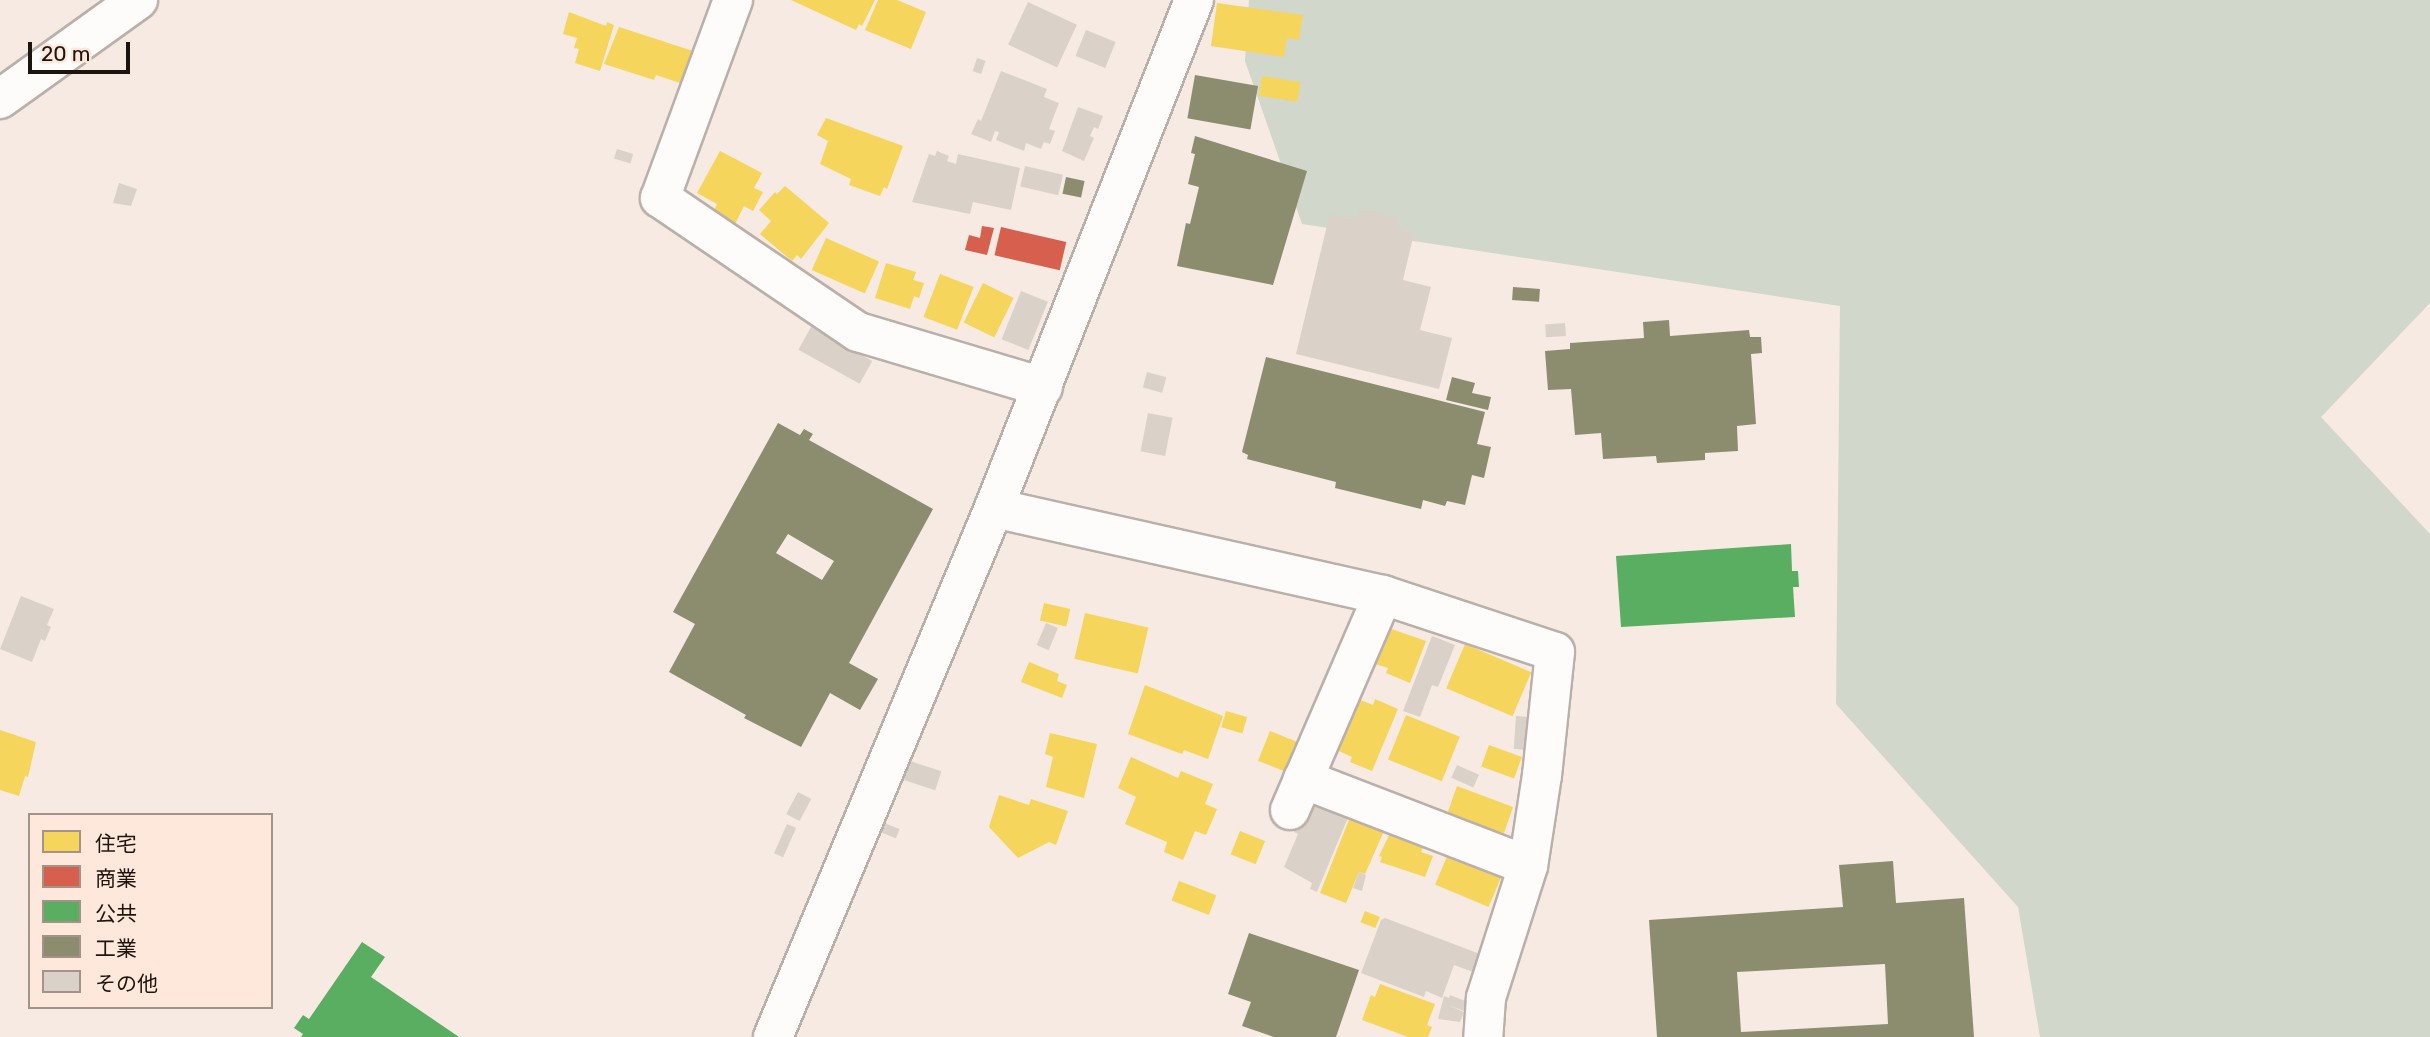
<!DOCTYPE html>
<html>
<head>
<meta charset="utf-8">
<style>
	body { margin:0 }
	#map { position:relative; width:2430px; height:1037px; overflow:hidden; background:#f6eae3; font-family:Rubik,"Noto Sans JP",sans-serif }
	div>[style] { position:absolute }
	.green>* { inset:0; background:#d1d7ca }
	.homes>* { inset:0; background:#f6d55c; transform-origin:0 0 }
	.shops>* { inset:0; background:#d6604d; transform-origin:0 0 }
	.public>* { inset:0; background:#5aae61 }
	.industry>* { inset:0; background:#8c8c6e; transform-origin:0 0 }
	.building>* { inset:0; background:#dad2c9; transform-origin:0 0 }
	.roads { filter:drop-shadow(2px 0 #bab0aa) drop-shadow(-2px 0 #bab0aa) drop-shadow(0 2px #bab0aa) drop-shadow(0 -2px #bab0aa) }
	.minor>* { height:38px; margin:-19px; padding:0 19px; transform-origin:19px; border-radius:19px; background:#fefcfb }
	.highway>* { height:38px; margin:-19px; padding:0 19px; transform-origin:19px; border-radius:19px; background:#fefcfb }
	span { translate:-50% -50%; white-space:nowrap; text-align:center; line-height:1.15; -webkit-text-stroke:7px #fee8db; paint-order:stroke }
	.legend { position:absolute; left:28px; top:813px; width:245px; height:196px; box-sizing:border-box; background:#fee8db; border:2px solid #a49389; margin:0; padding:9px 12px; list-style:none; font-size:21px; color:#1d140f }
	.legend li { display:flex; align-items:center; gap:14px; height:35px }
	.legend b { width:35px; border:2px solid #a49389 }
	.scale { position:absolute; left:28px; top:42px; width:102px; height:32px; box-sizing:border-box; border:4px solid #1d140f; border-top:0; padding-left:9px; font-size:21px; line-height:24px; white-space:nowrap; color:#1d140f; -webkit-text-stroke:5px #fee8db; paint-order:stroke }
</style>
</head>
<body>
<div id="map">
	<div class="green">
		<div style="clip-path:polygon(1249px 0,2430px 0,2430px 303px,2321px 417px,2430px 534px,2430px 1037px,2040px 1037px,2018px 907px,1836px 704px,1840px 306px,1302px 224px,1245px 61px)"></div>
	</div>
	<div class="homes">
		<div style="clip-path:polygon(791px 0,875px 0,862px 26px,859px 24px,856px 30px)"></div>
		<div style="clip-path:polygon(878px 0,897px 0,926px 12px,911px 49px,865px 30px)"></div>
		<div style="clip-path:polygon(1217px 3px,1303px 15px,1299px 40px,1287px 38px,1284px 57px,1211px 46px)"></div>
		<div style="clip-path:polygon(569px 12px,606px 26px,607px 22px,614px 25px,600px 71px,575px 63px,579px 49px,574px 48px,577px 38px,563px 34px)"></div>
		<div style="clip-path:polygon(619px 27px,693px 51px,683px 84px,656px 75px,654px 80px,604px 64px)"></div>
		<div style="left:1262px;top:76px;width:39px;height:20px;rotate:9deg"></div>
		<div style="clip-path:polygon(826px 118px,903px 146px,887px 189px,884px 187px,880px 196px,849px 185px,851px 179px,820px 164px,828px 141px,817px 135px)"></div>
		<div style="clip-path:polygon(720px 151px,762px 173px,754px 188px,763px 192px,753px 211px,744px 206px,734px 226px,712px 215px,717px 204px,697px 193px)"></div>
		<div style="clip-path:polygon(785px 186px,829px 223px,801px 259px,797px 255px,792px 261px,760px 234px,771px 221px,759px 210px,775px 192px,777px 194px)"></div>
		<div style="left:826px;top:238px;width:58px;height:35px;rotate:24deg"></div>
		<div style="clip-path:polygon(886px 263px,916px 272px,913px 280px,924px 283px,919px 298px,914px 296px,910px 309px,875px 298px)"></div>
		<div style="left:940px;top:274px;width:36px;height:46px;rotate:21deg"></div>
		<div style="left:983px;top:283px;width:34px;height:44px;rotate:26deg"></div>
		<div style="left:1044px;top:603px;width:27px;height:18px;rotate:13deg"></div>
		<div style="left:1085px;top:613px;width:65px;height:47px;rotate:13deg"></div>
		<div style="clip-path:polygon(1377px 624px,1426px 641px,1410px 683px,1386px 673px,1388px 668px,1365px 661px)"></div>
		<div style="left:1465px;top:644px;width:72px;height:48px;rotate:23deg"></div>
		<div style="clip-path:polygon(1029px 662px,1059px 674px,1057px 681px,1067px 685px,1062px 698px,1021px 682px)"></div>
		<div style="clip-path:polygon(1145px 685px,1223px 716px,1208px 759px,1184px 750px,1182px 754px,1128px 734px)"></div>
		<div style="clip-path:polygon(1353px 697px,1373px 705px,1375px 699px,1398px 709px,1372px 771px,1350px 762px,1352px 757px,1332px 748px)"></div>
		<div style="left:1226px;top:711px;width:22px;height:17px;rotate:16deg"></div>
		<div style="left:1406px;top:715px;width:58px;height:48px;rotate:22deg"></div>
		<div style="clip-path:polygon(0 730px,36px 742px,28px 777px,25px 776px,19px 796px,0 790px)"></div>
		<div style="left:1270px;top:731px;width:35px;height:32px;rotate:22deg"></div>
		<div style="clip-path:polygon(1050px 733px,1097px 744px,1084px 798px,1046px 787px,1053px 757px,1045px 754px)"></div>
		<div style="left:1489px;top:745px;width:35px;height:23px;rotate:20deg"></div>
		<div style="clip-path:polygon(1131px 757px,1178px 778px,1181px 771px,1213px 784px,1205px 804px,1217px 809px,1206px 835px,1195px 831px,1183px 860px,1164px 852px,1167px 842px,1125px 824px,1136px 797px,1118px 788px)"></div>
		<div style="clip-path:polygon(1457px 786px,1513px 807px,1504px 833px,1500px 832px,1498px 839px,1445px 820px)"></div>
		<div style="clip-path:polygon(999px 795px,1029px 805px,1031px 799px,1068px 811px,1056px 845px,1049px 842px,1018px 858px,989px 827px)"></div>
		<div style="clip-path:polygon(1350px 817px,1384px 831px,1365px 874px,1359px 872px,1346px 903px,1320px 893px)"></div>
		<div style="left:1240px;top:831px;width:27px;height:25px;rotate:22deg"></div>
		<div style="clip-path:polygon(1391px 831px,1425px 843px,1421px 852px,1433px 856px,1425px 877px,1380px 862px,1382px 857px,1379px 856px)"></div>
		<div style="left:1448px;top:854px;width:58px;height:33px;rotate:23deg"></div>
		<div style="left:1179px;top:881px;width:40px;height:21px;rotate:21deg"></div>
		<div style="left:1365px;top:911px;width:16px;height:12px;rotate:22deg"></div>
		<div style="clip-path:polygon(1380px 984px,1435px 1004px,1427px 1025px,1432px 1027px,1428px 1037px,1408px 1037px,1362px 1020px,1371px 995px,1375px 997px)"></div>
	</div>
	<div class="shops">
		<div style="clip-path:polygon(982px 226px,994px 228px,987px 255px,965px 250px,969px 235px,980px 238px)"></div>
		<div style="left:1001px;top:227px;width:67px;height:29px;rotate:13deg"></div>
	</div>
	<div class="public">
		<div style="clip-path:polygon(1791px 544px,1792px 571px,1798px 571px,1799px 587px,1793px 587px,1795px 617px,1621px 627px,1616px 556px)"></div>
		<div style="clip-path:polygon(362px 942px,385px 957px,371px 977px,459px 1037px,301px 1037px,303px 1034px,294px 1028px,303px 1015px,309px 1019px)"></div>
	</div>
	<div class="industry">
		<div style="left:1195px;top:75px;width:64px;height:44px;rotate:10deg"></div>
		<div style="clip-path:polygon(1195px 136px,1307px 171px,1273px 285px,1177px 266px,1186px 223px,1190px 224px,1199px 187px,1188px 184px,1195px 154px,1191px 153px)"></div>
		<div style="left:1066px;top:177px;width:19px;height:17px;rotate:12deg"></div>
		<div style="left:1513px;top:287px;width:27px;height:13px;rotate:4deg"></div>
		<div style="clip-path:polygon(1669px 320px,1670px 336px,1749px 330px,1750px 337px,1761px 337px,1762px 353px,1751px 354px,1756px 424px,1737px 426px,1738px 451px,1705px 453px,1705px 460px,1657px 463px,1656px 456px,1603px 459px,1601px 433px,1575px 435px,1571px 389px,1548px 390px,1545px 351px,1570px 349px,1570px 343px,1644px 338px,1643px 322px)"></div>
		<div style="clip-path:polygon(1266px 357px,1485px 412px,1477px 444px,1491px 447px,1484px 478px,1472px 475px,1465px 505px,1447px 501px,1445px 506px,1423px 500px,1421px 509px,1335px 488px,1336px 482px,1247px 459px,1248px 455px,1242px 452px)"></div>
		<div style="clip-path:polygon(1452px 377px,1475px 383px,1472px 393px,1491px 397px,1488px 410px,1446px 400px)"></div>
		<div style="clip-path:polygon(evenodd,778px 423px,800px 435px,804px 429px,813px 434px,809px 440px,933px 509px,849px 663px,878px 679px,860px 710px,830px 693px,801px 747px,744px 718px,746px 715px,669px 672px,695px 624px,673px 612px,778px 423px,788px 534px,834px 561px,822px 580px,776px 553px,788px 534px)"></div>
		<div style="clip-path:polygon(evenodd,1893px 861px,1896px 903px,1964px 898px,1974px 1037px,1657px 1037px,1649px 920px,1843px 907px,1839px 865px,1893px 861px,1885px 964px,1888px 1024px,1741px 1032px,1737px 972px,1885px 964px)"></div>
		<div style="clip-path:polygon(1249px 933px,1359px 970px,1336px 1037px,1274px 1037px,1242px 1026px,1251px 1002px,1228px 994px)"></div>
	</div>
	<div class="building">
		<div style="left:1028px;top:2px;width:54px;height:47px;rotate:25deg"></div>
		<div style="left:1086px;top:30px;width:32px;height:28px;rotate:22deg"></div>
		<div style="left:977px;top:58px;width:9px;height:14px;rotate:18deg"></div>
		<div style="clip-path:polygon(1001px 71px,1047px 89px,1044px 97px,1059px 103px,1049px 129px,1055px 131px,1050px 144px,1044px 142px,1041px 149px,1026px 143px,1024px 151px,996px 140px,999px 132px,995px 131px,991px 142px,971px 134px,978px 119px,981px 121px)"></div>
		<div style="clip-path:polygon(1078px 107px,1103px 116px,1098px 129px,1094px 127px,1090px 136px,1094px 138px,1084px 161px,1062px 151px)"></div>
		<div style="left:617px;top:149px;width:17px;height:10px;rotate:17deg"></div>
		<div style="clip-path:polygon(937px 151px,949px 156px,947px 161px,956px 164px,958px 154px,1020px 168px,1011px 210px,973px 202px,970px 214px,912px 202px,929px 154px,935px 156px)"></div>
		<div style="left:1025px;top:166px;width:39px;height:21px;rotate:13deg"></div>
		<div style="clip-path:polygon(119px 183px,137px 189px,131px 206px,113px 203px)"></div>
		<div style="clip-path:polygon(1359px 208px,1399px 218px,1396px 229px,1414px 233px,1403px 280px,1431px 287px,1420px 330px,1452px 338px,1439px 389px,1296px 354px,1330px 213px,1356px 220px)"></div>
		<div style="left:1021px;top:291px;width:29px;height:52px;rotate:22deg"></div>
		<div style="left:1565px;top:323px;width:13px;height:20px;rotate:86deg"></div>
		<div style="left:811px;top:327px;width:70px;height:26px;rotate:29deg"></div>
		<div style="left:1147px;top:372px;width:20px;height:16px;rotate:15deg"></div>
		<div style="left:1148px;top:413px;width:25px;height:39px;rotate:11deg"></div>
		<div style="clip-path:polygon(21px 596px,54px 609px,47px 625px,51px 627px,45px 641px,41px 639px,32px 662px,0 649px)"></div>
		<div style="left:1046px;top:623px;width:13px;height:24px;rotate:23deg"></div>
		<div style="clip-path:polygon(1432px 636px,1455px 645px,1438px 687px,1432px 685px,1420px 717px,1403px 711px)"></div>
		<div style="left:1516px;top:716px;width:13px;height:33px;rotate:4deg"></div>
		<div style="left:910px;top:761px;width:33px;height:20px;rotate:18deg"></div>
		<div style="left:1457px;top:765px;width:24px;height:14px;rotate:24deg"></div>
		<div style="left:798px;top:792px;width:15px;height:25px;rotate:28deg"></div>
		<div style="clip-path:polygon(1299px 795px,1352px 808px,1317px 892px,1310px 889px,1312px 883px,1284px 867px,1298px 834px,1294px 832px,1299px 819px)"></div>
		<div style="left:879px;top:821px;width:22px;height:10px;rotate:21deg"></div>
		<div style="left:787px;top:824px;width:10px;height:32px;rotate:24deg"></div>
		<div style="clip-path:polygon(1359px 872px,1366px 875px,1362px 891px,1353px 888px)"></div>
		<div style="clip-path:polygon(1385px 918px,1480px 954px,1473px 972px,1454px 965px,1442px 998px,1426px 991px,1424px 997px,1361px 973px,1381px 920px)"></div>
		<div style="clip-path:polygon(1450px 995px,1468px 1002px,1464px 1011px,1448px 1005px,1464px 1012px,1460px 1022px,1438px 1019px,1444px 996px,1449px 998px)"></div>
	</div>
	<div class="roads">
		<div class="minor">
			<div style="left:733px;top:0;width:211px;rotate:110.2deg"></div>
			<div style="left:660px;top:198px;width:239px;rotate:34.1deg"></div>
			<div style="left:858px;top:332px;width:193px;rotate:16.6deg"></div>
			<div style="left:994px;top:508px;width:399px;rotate:12.6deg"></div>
			<div style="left:1383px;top:595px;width:181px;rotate:18.3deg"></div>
			<div style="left:1555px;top:652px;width:124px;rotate:96deg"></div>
			<div style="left:1542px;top:775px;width:92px;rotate:98.7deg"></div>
			<div style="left:1528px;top:866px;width:139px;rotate:107.7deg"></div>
			<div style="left:1486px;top:998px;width:39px;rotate:94deg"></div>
			<div style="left:1303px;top:779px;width:241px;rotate:21.1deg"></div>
			<div style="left:1290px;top:810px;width:234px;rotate:-66.6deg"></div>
			<div style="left:773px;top:1037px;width:573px;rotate:-67.33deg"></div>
			<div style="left:994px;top:508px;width:546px;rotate:-68.51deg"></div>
		</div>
		<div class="highway">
			<div style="left:0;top:99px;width:170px;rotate:-35.7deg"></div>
		</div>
	</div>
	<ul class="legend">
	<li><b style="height:19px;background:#f6d55c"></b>住宅</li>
	<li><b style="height:19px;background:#d6604d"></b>商業</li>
	<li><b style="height:19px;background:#5aae61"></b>公共</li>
	<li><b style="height:19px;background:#8c8c6e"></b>工業</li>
	<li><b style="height:19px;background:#dad2c9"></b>その他</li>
	</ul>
	<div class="scale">20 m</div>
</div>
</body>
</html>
